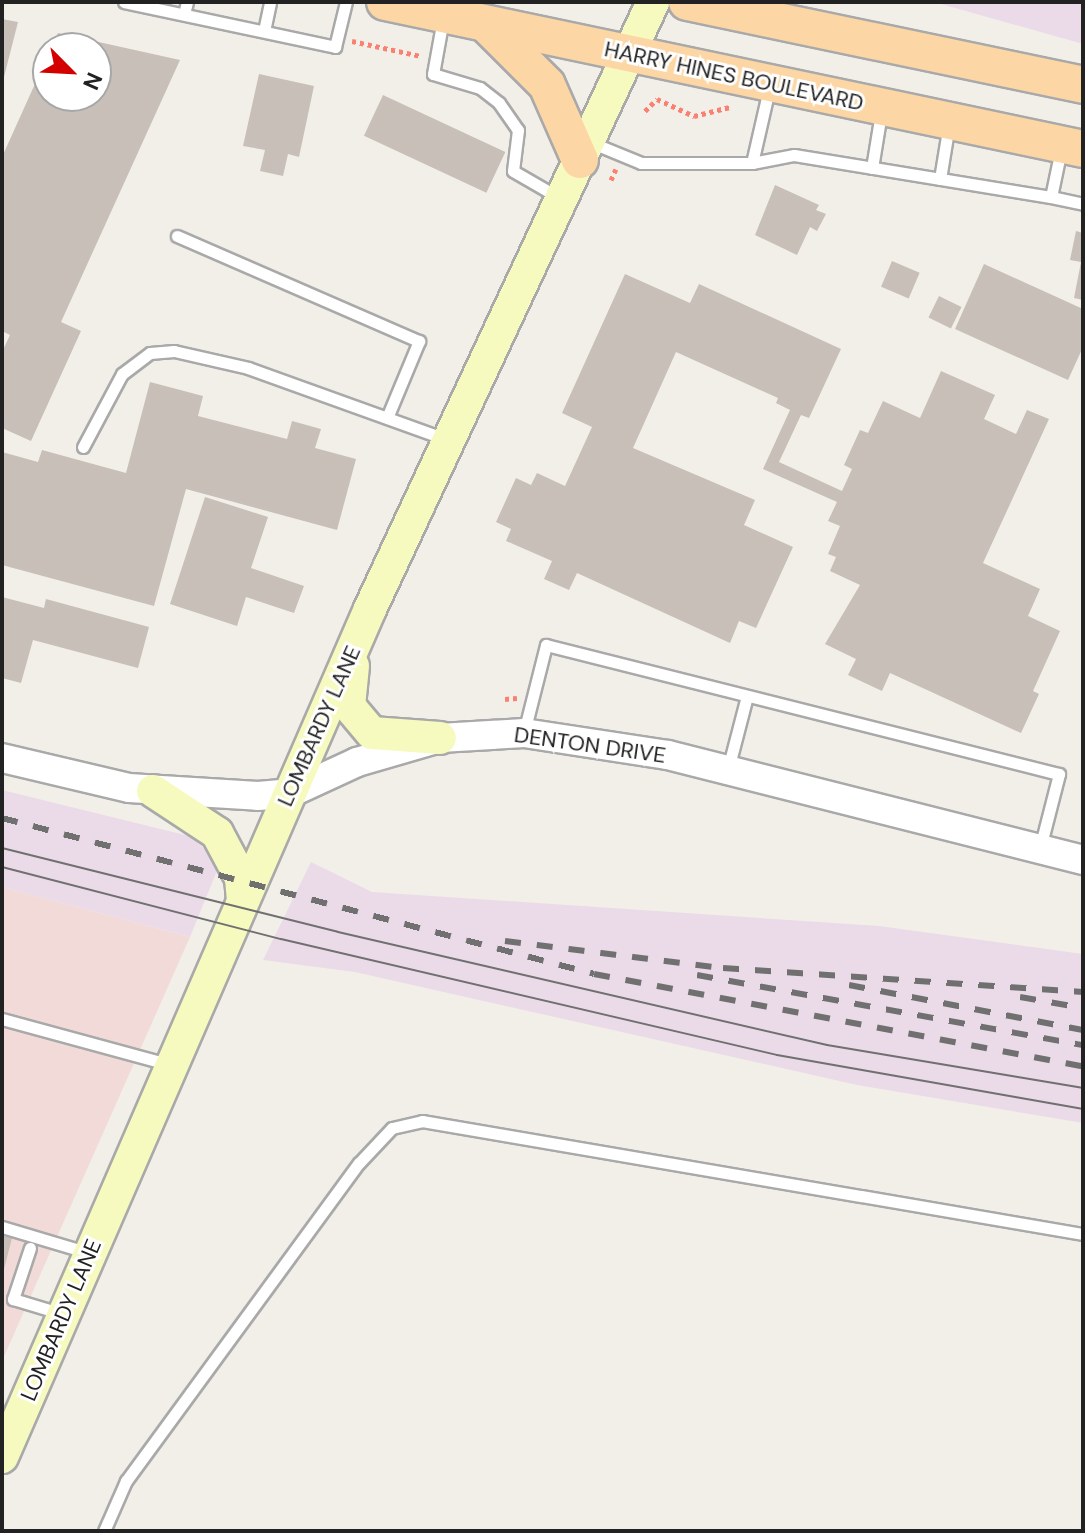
<!DOCTYPE html>
<html>
<head>
<meta charset="utf-8">
<style>
	body { margin:0 }
	#map { position:relative; width:1085px; height:1533px; overflow:hidden; background:#f2efe9; font-family:"DM Sans",sans-serif }
	div>[style] { position:absolute }
	.commercial>* { inset:0; background:#f2dad9 }
	.industrial>* { inset:0; background:#ebdbe8 }
	.building>* { inset:0; background:#c7bfb8; transform-origin:0 0 }
	.path>* { height:5px; margin-top:-2.5px; transform-origin:0; background:repeating-linear-gradient(90deg,#fa8072 0 4px,transparent 0 8px) }
	.roads { filter:drop-shadow(2px 0 #a9a9a9) drop-shadow(-2px 0 #a9a9a9) drop-shadow(0 2px #a9a9a9) drop-shadow(0 -2px #a9a9a9) }
	.service>* { height:11px; margin:-5.5px; padding:0 5.5px; transform-origin:5.5px; border-radius:5.5px; background:#fff }
	.tertiary>* { height:28px; margin:-14px; padding:0 14px; transform-origin:14px; border-radius:14px; background:#fff }
	.secondary>* { height:32px; margin:-16px; padding:0 16px; transform-origin:16px; border-radius:16px; background:#f7fabf }
	.primary>* { height:36px; margin:-18px; padding:0 18px; transform-origin:18px; border-radius:18px; background:#fcd6a4 }
	.tram>* { height:2px; margin:-1px; padding:0 1px; transform-origin:1px; border-radius:1px; background:#707070 }
	.rail>* { height:6px; margin-top:-3px; transform-origin:0; background:repeating-linear-gradient(90deg,#707070 0 16px,transparent 0 32px) }
	span { translate:-50% -50%; white-space:nowrap; text-align:center; line-height:1.15; -webkit-text-stroke:6px #fff; paint-order:stroke }
	.street-label { font-size:22px; color:#222 }
	.frame { position:absolute; inset:0; border:4px solid #222; pointer-events:none }
	.north { position:absolute; left:32px; top:32px; width:80px; height:80px; box-sizing:border-box; background:#fff; border:2px solid #a7a7a7; border-radius:50%; rotate:114deg; font-size:22px; font-weight:700; line-height:32px; text-align:center; color:#222 }
	.north::after { content:''; display:block; margin:auto; width:28px; height:36px; background:#d40000; clip-path:polygon(50% 0,100% 100%,50% 72%,0 100%) }
</style>
</head>
<body>
<div id="map">
	<div class="commercial">
		<div style="clip-path:polygon(2px 887px,190px 937px,2px 1361px)"></div>
	</div>
	<div class="industrial">
		<div style="clip-path:polygon(934px 2px,1083px 2px,1083px 44px)"></div>
		<div style="clip-path:polygon(2px 790px,189px 836px,211px 854px,219px 866px,190px 937px,2px 887px)"></div>
		<div style="clip-path:polygon(311px 862px,372px 892px,879px 926px,1083px 954px,1083px 1123px,857px 1085px,355px 972px,263px 960px)"></div>
	</div>
	<div class="building">
		<div style="clip-path:polygon(2px 19px,18px 22px,3px 81px,2px 81px)"></div>
		<div style="clip-path:polygon(58px 33px,180px 60px,61px 322px,81px 331px,31px 441px,2px 428px,2px 352px,10px 335px,2px 331px,2px 157px,48px 55px,48px 96px,96px 96px,96px 48px,51px 48px)"></div>
		<div style="clip-path:polygon(259px 74px,314px 86px,299px 157px,288px 154px,283px 176px,260px 171px,265px 150px,243px 146px)"></div>
		<div style="left:383px;top:95px;width:135px;height:45px;rotate:25deg"></div>
		<div style="clip-path:polygon(775px 185px,819px 205px,816px 210px,826px 214px,817px 231px,810px 227px,797px 255px,755px 235px)"></div>
		<div style="clip-path:polygon(1076px 231px,1083px 233px,1083px 300px,1074px 298px,1081px 262px,1070px 260px)"></div>
		<div style="left:892px;top:261px;width:30px;height:28px;rotate:23deg"></div>
		<div style="clip-path:polygon(984px 264px,1083px 309px,1083px 347px,1068px 380px,955px 329px)"></div>
		<div style="clip-path:polygon(625px 274px,690px 303px,699px 284px,841px 349px,809px 418px,801px 415px,779px 462px,842px 491px,852px 469px,844px 465px,860px 430px,868px 433px,883px 401px,920px 418px,941px 371px,995px 395px,984px 419px,1016px 434px,1027px 410px,1049px 419px,983px 563px,1040px 589px,1028px 616px,1060px 631px,1033px 691px,1039px 694px,1021px 733px,890px 673px,882px 691px,848px 675px,856px 659px,825px 644px,860px 585px,830px 571px,836px 557px,828px 554px,840px 526px,828px 521px,837px 502px,763px 469px,790px 410px,776px 403px,778px 398px,676px 352px,633px 448px,755px 500px,744px 525px,793px 547px,756px 628px,739px 621px,730px 643px,577px 573px,569px 590px,544px 579px,552px 561px,506px 541px,511px 529px,496px 522px,516px 478px,531px 485px,537px 473px,565px 486px,592px 427px,562px 413px)"></div>
		<div style="left:939px;top:296px;width:25px;height:24px;rotate:26deg"></div>
		<div style="clip-path:polygon(150px 382px,203px 396px,198px 416px,287px 439px,292px 421px,321px 429px,315px 448px,356px 459px,337px 530px,186px 489px,154px 606px,2px 565px,2px 452px,38px 462px,42px 450px,126px 473px)"></div>
		<div style="clip-path:polygon(205px 497px,268px 517px,251px 568px,304px 586px,294px 613px,246px 597px,237px 626px,170px 604px)"></div>
		<div style="clip-path:polygon(2px 597px,44px 608px,46px 599px,149px 627px,138px 668px,33px 640px,21px 683px,2px 678px)"></div>
		<div style="clip-path:polygon(2px 1236px,12px 1238px,3px 1273px,2px 1272px)"></div>
	</div>
	<div class="path">
		<div style="left:352px;top:41px;width:71px;rotate:12.3deg"></div>
		<div style="left:645px;top:111px;width:17px;rotate:-45deg"></div>
		<div style="left:657px;top:99px;width:41px;rotate:24.7deg"></div>
		<div style="left:694px;top:116px;width:37px;rotate:-14deg"></div>
		<div style="left:611px;top:180px;width:12px;rotate:-66deg"></div>
		<div style="left:505px;top:699px;width:12px;rotate:-5deg"></div>
	</div>
	<div class="roads">
		<div class="service">
			<div style="left:124px;top:2px;width:216px;rotate:12deg"></div>
			<div style="left:335px;top:47px;width:46px;rotate:-76.3deg"></div>
			<div style="left:184px;top:14px;width:12px;rotate:-76deg"></div>
			<div style="left:443px;top:19px;width:56px;rotate:100.3deg"></div>
			<div style="left:433px;top:74px;width:49px;rotate:16.6deg"></div>
			<div style="left:480px;top:88px;width:24px;rotate:38deg"></div>
			<div style="left:499px;top:103px;width:33px;rotate:55deg"></div>
			<div style="left:518px;top:130px;width:41px;rotate:97deg"></div>
			<div style="left:513px;top:171px;width:52px;rotate:30deg"></div>
			<div style="left:264px;top:31px;width:30px;rotate:-78deg"></div>
			<div style="left:590px;top:142px;width:55px;rotate:22.4deg"></div>
			<div style="left:641px;top:163px;width:111px"></div>
			<div style="left:752px;top:163px;width:43px;rotate:-10.8deg"></div>
			<div style="left:794px;top:155px;width:260px;rotate:9.3deg"></div>
			<div style="left:1051px;top:197px;width:49px;rotate:-78.2deg"></div>
			<div style="left:752px;top:163px;width:76px;rotate:-77.1deg"></div>
			<div style="left:872px;top:168px;width:56px;rotate:-80.7deg"></div>
			<div style="left:940px;top:179px;width:56px;rotate:-80.7deg"></div>
			<div style="left:1051px;top:197px;width:33px;rotate:12deg"></div>
			<div style="left:177px;top:236px;width:264px;rotate:23.5deg"></div>
			<div style="left:419px;top:341px;width:83px;rotate:112.6deg"></div>
			<div style="left:83px;top:447px;width:83px;rotate:-61.9deg"></div>
			<div style="left:122px;top:374px;width:35px;rotate:-37deg"></div>
			<div style="left:150px;top:353px;width:24px;rotate:-5deg"></div>
			<div style="left:174px;top:351px;width:76px;rotate:12.9deg"></div>
			<div style="left:248px;top:368px;width:209px;rotate:19.8deg"></div>
			<div style="left:524px;top:732px;width:90px;rotate:-75.8deg"></div>
			<div style="left:546px;top:645px;width:529px;rotate:14.12deg"></div>
			<div style="left:1059px;top:774px;width:76px;rotate:104.4deg"></div>
			<div style="left:728px;top:769px;width:75px;rotate:-75.4deg"></div>
			<div style="left:2px;top:1019px;width:175px;rotate:15.2deg"></div>
			<div style="left:2px;top:1227px;width:91px;rotate:16.6deg"></div>
			<div style="left:30px;top:1248px;width:54px;rotate:108.4deg"></div>
			<div style="left:13px;top:1299px;width:52px;rotate:16.7deg"></div>
			<div style="left:104px;top:1531px;width:55px;rotate:-66.3deg"></div>
			<div style="left:126px;top:1481px;width:394px;rotate:-53.8deg"></div>
			<div style="left:359px;top:1163px;width:48px;rotate:-46.7deg"></div>
			<div style="left:392px;top:1128px;width:31px;rotate:-13deg"></div>
			<div style="left:422px;top:1121px;width:671px;rotate:9.7deg"></div>
		</div>
		<div class="tertiary">
			<div style="left:2px;top:758px;width:130px;rotate:13.3deg"></div>
			<div style="left:129px;top:788px;width:129px;rotate:3.5deg"></div>
			<div style="left:258px;top:796px;width:32px;rotate:-5deg"></div>
			<div style="left:290px;top:793px;width:74px;rotate:-24.8deg"></div>
			<div style="left:357px;top:762px;width:86px;rotate:-16.1deg"></div>
			<div style="left:440px;top:738px;width:84px;rotate:-3.4deg"></div>
			<div style="left:524px;top:733px;width:146px;rotate:8.7deg"></div>
			<div style="left:668px;top:755px;width:428px;rotate:14.2deg"></div>
		</div>
		<div class="secondary">
			<div style="left:353px;top:666px;width:40px;rotate:95.7deg"></div>
			<div style="left:349px;top:706px;width:35px;rotate:50deg"></div>
			<div style="left:372px;top:733px;width:68px;rotate:4.2deg"></div>
			<div style="left:153px;top:791px;width:77px;rotate:33.3deg"></div>
			<div style="left:217px;top:833px;width:51px;rotate:61.9deg"></div>
			<div style="left:241px;top:878px;width:21px;rotate:85deg"></div>
			<div style="left:2px;top:1457px;width:924px;rotate:-66.54deg"></div>
			<div style="left:370px;top:609px;width:670px;rotate:-65deg"></div>
		</div>
		<div class="primary">
			<div style="left:385px;top:2px;width:713px;rotate:11.89deg"></div>
			<div style="left:687px;top:2px;width:405px;rotate:11.8deg"></div>
			<div style="left:486px;top:24px;width:86px;rotate:45deg"></div>
			<div style="left:547px;top:85px;width:82px;rotate:66.3deg"></div>
		</div>
	</div>
	<div class="tram">
		<div style="left:2px;top:848px;width:346px;rotate:14deg"></div>
		<div style="left:338px;top:932px;width:502px;rotate:13.01deg"></div>
		<div style="left:827px;top:1045px;width:260px;rotate:9.5deg"></div>
		<div style="left:2px;top:867px;width:288px;rotate:14.5deg"></div>
		<div style="left:281px;top:939px;width:509px;rotate:13.16deg"></div>
		<div style="left:777px;top:1055px;width:311px;rotate:10deg"></div>
	</div>
	<div class="rail">
		<div style="left:2px;top:818px;width:612px;rotate:14.76deg"></div>
		<div style="left:594px;top:974px;width:498px;rotate:10.7deg"></div>
		<div style="left:505px;top:941px;width:220px;rotate:7.1deg"></div>
		<div style="left:723px;top:968px;width:361px;rotate:3.8deg"></div>
		<div style="left:697px;top:975px;width:392px;rotate:10.3deg"></div>
		<div style="left:849px;top:985px;width:238px;rotate:10.9deg"></div>
		<div style="left:1020px;top:997px;width:64px;rotate:9.9deg"></div>
	</div>
	<div class="street-label">
		<span style="left:734px;top:76px;rotate:12deg">HARRY HINES BOULEVARD</span>
		<span style="left:319px;top:726px;rotate:-66deg">LOMBARDY LANE</span>
		<span style="left:590px;top:745px;rotate:8deg">DENTON DRIVE</span>
		<span style="left:61px;top:1320px;rotate:-67deg">LOMBARDY LANE</span>
	</div>
	<div class="frame"></div>
	<div class="north">N</div>
</div>
</body>
</html>
